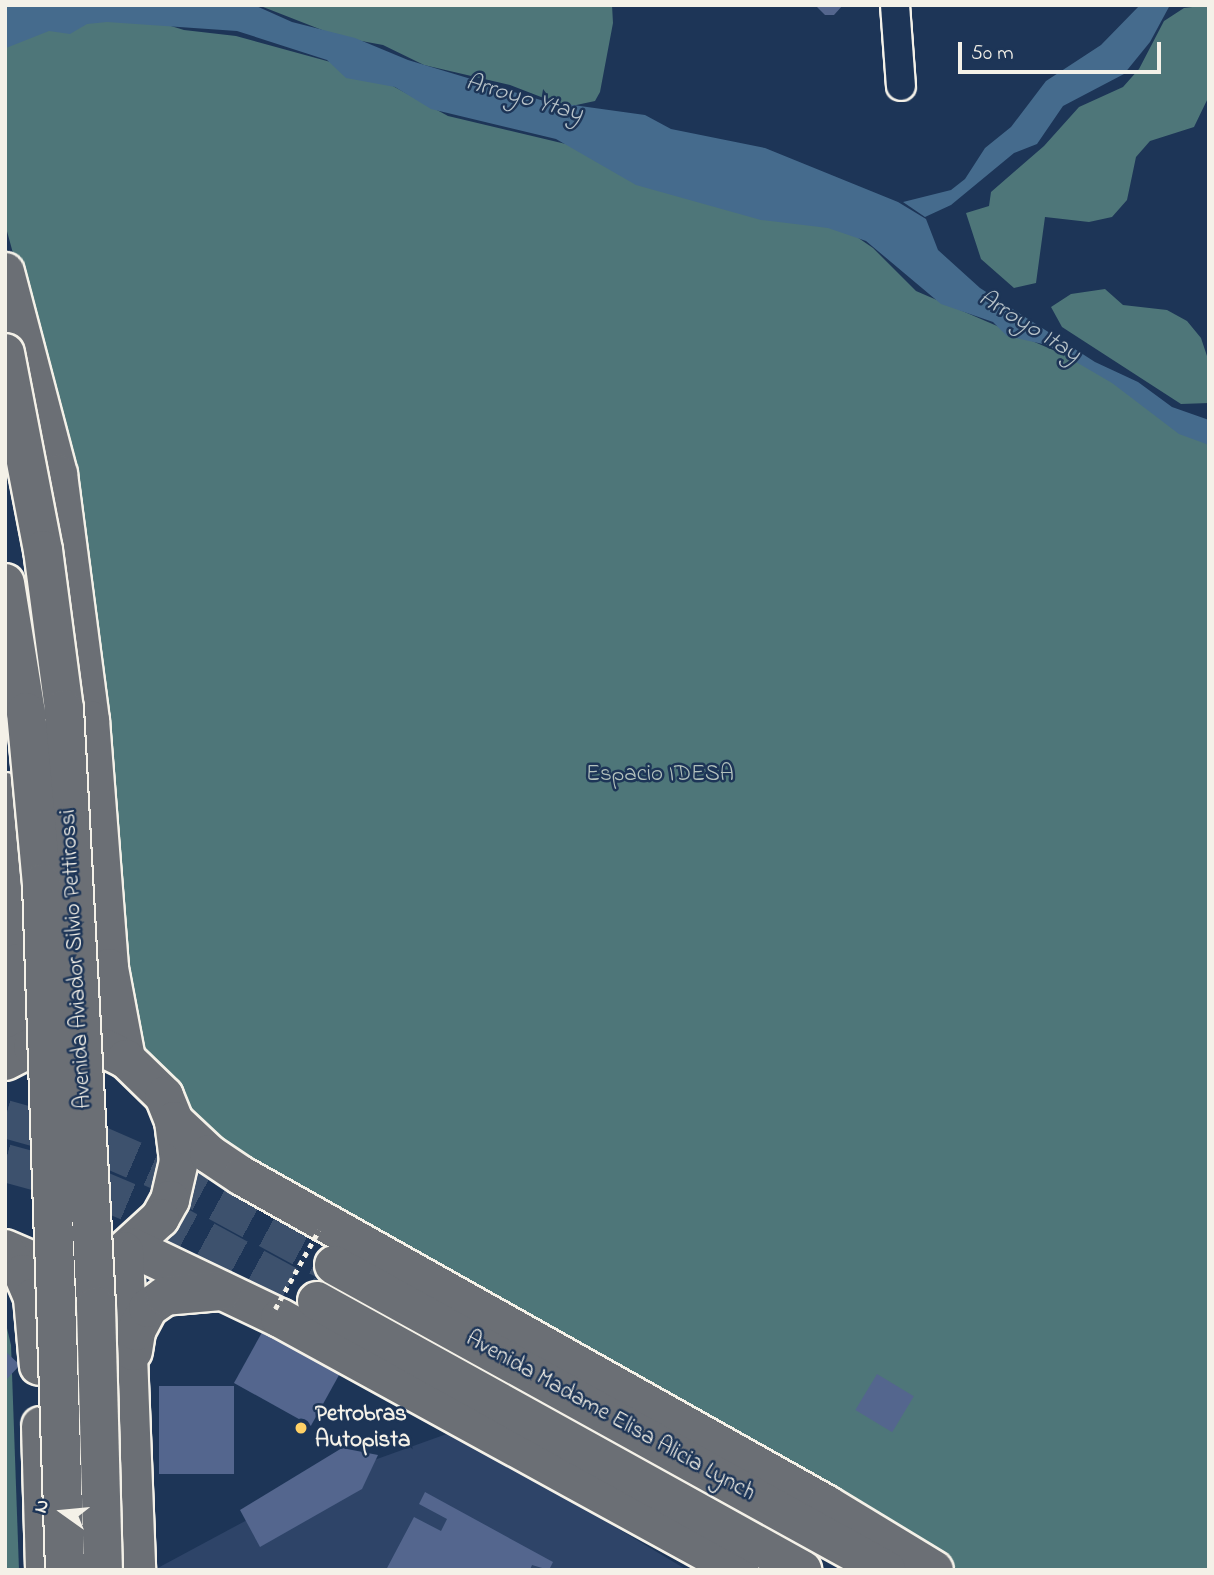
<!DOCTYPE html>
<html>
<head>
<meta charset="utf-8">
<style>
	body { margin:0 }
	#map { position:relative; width:1214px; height:1575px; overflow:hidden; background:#1d3557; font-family:"Indie Flower",sans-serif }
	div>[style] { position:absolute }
	.built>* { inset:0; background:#2e4468 }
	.green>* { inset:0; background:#4e7679 }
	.water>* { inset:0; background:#456b8d }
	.building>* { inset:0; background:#54668e; transform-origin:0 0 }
	.highway-tunnel>* { height:38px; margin-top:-19px; transform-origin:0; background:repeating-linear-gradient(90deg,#3d516d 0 38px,transparent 0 57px) }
	.roads { filter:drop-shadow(2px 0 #f4f1e8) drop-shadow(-2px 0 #f4f1e8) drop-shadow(0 2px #f4f1e8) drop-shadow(0 -2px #f4f1e8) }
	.minor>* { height:28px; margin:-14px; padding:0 14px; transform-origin:14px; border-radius:14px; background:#1d3557 }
	.highway>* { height:38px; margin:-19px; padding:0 19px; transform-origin:19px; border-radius:19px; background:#6b6f75 }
	.path-bridge>* { height:4.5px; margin-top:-2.25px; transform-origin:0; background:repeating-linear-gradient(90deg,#f4f1e8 0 5px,transparent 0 10px) }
	.bridges { filter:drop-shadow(2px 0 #f4f1e8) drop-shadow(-2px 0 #f4f1e8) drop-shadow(0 2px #f4f1e8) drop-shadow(0 -2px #f4f1e8) }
	.highway-bridge>* { height:38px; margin:-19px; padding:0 19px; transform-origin:19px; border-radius:19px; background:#6b6f75 }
	.dots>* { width:19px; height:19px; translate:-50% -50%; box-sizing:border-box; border:4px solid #1d3557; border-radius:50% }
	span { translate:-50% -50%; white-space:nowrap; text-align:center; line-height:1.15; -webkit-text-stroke:5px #1d3557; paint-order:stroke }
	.park-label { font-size:23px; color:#b2c0bc }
	.street-label { font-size:23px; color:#f4f1e8 }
	.poi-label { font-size:23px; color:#f4f1e8; font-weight:700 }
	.left { translate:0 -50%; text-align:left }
	.water-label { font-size:24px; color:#b7c2c8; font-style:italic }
	.frame { position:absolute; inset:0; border:7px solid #f4f1e8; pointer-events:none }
	.north { position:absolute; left:28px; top:1477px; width:70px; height:70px; -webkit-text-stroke:5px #1d3557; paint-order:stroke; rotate:285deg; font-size:19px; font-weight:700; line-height:28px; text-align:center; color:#f4f1e8 }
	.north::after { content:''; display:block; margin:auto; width:24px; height:32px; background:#f4f1e8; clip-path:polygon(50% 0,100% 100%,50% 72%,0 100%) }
	.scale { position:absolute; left:958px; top:42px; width:203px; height:32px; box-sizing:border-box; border:4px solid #f4f1e8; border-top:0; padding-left:9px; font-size:21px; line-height:24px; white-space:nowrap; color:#f4f1e8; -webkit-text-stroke:5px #1d3557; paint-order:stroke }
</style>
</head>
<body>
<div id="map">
	<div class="built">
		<div style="clip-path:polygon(455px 1431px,687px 1570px,154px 1570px,327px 1477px)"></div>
	</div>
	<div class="green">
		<div style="clip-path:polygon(5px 5px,125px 12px,184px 30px,236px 36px,367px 72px,448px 116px,570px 145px,835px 222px,873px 248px,916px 291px,1090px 366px,1209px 443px,1209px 1570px,951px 1570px,270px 1182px,200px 1125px,154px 1064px,135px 1030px,60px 425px,5px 224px)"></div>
		<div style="clip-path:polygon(258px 5px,612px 5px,613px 23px,600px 92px,595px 101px,567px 107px,510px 85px,424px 65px,383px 45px,340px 37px)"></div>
		<div style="clip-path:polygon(1209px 5px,1209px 96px,1194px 127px,1150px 141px,1136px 157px,1127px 200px,1112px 217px,1089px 222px,1045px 217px,1036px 283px,1014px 288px,981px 259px,966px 213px,989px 206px,991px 192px,1044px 146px,1079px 107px,1123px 87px,1139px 69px,1164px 21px,1184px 8px)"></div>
		<div style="clip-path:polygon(1105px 289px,1123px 305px,1167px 310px,1187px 321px,1201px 338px,1209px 362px,1209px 403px,1181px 404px,1062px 327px,1051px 307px,1071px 294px)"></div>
		<div style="clip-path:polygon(5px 1320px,11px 1345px,19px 1570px,5px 1570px)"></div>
	</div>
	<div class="water">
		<div style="clip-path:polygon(5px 5px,254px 5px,292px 22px,355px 38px,408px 60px,544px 101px,645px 115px,671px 129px,765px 148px,898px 202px,926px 219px,938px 250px,980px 288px,1095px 362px,1138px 382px,1172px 407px,1209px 420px,1209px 445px,1179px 434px,1112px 383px,1047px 345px,1007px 336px,993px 322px,941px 304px,866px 241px,828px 228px,761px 220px,636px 185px,556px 139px,431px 109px,395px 87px,346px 78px,327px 60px,237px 31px,107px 22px,87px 24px,70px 34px,49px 31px,6px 48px)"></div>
		<div style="clip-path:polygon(1140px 5px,1170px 5px,1150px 42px,1124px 74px,1063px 106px,1037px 144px,1014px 153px,951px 205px,925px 217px,903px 202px,951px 190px,965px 179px,985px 148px,1011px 127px,1046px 81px,1101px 45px)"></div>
	</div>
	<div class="building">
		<div style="clip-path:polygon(815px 5px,843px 5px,834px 15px,825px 15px)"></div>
		<div style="left:265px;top:1327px;width:88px;height:64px;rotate:29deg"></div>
		<div style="clip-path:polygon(5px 1351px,20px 1365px,5px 1381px)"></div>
		<div style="left:877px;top:1374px;width:43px;height:42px;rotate:31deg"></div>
		<div style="left:234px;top:1386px;width:88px;height:75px;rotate:90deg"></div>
		<div style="clip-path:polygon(342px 1448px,378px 1455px,362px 1489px,260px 1547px,240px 1510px)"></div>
		<div style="clip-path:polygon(425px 1492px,553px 1562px,549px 1570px,532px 1565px,530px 1570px,386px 1570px,414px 1517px,441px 1531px,447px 1519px,419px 1504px)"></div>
	</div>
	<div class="highway-tunnel">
		<div style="left:5px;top:1119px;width:98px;rotate:15.5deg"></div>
		<div style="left:99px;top:1145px;width:75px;rotate:23.5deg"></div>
		<div style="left:168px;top:1175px;width:189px;rotate:28.5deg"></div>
		<div style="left:5px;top:1163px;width:91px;rotate:15.3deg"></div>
		<div style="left:93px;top:1187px;width:67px;rotate:22.8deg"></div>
		<div style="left:155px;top:1213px;width:184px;rotate:28.5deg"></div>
	</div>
	<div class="roads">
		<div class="minor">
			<div style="left:895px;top:5px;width:81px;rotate:85.8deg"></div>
		</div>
		<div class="highway">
			<div style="left:5px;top:272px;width:209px;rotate:75.3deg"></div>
			<div style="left:58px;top:474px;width:248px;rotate:82.6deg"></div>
			<div style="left:90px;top:720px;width:249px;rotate:85.6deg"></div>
			<div style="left:109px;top:968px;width:93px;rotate:79.4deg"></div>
			<div style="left:5px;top:792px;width:171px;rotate:85.7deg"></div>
			<div style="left:18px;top:963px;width:94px;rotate:94.3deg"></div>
			<div style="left:5px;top:1061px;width:31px;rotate:-27deg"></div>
			<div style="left:33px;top:1047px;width:25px;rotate:-12deg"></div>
			<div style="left:57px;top:1042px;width:47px;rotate:7.3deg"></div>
			<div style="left:104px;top:1048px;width:25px;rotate:27deg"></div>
			<div style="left:126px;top:1059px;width:53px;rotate:44.2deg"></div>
			<div style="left:164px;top:1096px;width:27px;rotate:68deg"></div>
			<div style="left:174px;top:1121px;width:40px;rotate:82.9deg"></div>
			<div style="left:179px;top:1161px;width:40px;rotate:103deg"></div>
			<div style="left:170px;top:1200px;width:21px;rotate:119deg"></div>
			<div style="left:160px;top:1218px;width:49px;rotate:137.5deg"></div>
			<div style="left:124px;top:1251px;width:21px;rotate:152deg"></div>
			<div style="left:105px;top:1261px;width:42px;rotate:171.9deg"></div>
			<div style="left:63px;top:1267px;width:21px;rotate:-175deg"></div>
			<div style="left:42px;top:1265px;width:40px;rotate:-156.6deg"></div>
			<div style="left:174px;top:1121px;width:48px;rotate:43.3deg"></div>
			<div style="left:209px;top:1154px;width:40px;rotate:34deg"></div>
			<div style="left:242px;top:1176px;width:671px;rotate:29.35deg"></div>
			<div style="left:827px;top:1505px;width:125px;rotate:31.3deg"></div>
			<div style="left:131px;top:1247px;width:165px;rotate:25.5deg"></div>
			<div style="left:280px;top:1318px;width:524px;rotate:28.77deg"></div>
			<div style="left:5px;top:1251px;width:29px;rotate:52deg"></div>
			<div style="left:23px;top:1274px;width:26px;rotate:67deg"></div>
			<div style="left:33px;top:1298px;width:68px;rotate:85deg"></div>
			<div style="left:124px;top:1251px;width:319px;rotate:87.8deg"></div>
			<div style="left:334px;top:1265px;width:631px;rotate:28.92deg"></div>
			<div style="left:317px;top:1301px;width:555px;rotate:29.01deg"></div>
			<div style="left:133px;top:1351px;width:20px;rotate:-81deg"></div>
			<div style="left:136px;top:1331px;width:26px;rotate:-62deg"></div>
			<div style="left:148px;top:1308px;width:21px;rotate:-35deg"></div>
			<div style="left:165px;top:1296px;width:57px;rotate:-5deg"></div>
			<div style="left:41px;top:1426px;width:144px;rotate:88.4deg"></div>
		</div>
	</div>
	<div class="path-bridge">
		<div style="left:275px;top:1309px;width:90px;rotate:-60.9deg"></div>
	</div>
	<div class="bridges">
		<div class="highway-bridge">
			<div style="left:5px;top:353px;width:201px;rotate:79.1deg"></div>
			<div style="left:43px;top:550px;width:160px;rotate:82.5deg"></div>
			<div style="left:64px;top:709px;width:598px;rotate:86.93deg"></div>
			<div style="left:96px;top:1306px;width:264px;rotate:88.5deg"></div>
			<div style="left:5px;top:583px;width:131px;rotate:80.8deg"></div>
			<div style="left:26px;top:712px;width:172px;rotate:84.7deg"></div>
			<div style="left:42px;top:883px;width:687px;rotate:88.08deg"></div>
		</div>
	</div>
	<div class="dots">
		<div style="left:301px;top:1428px;background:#ffd166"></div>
	</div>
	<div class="park-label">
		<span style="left:660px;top:775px">Espacio IDESA</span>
	</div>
	<div class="street-label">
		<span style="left:77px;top:959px;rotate:-93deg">Avenida Aviador Silvio Pettirossi</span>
		<span style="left:610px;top:1417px;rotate:29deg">Avenida Madame Elisa Alicia Lynch</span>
	</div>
	<div class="poi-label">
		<span class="left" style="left:315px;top:1428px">Petrobras<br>Autopista</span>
	</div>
	<div class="water-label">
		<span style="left:524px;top:99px;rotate:16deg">Arroyo Ytay</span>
		<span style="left:1029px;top:327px;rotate:32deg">Arroyo Itay</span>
	</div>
	<div class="frame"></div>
	<div class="north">N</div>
	<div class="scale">50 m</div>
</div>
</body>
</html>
